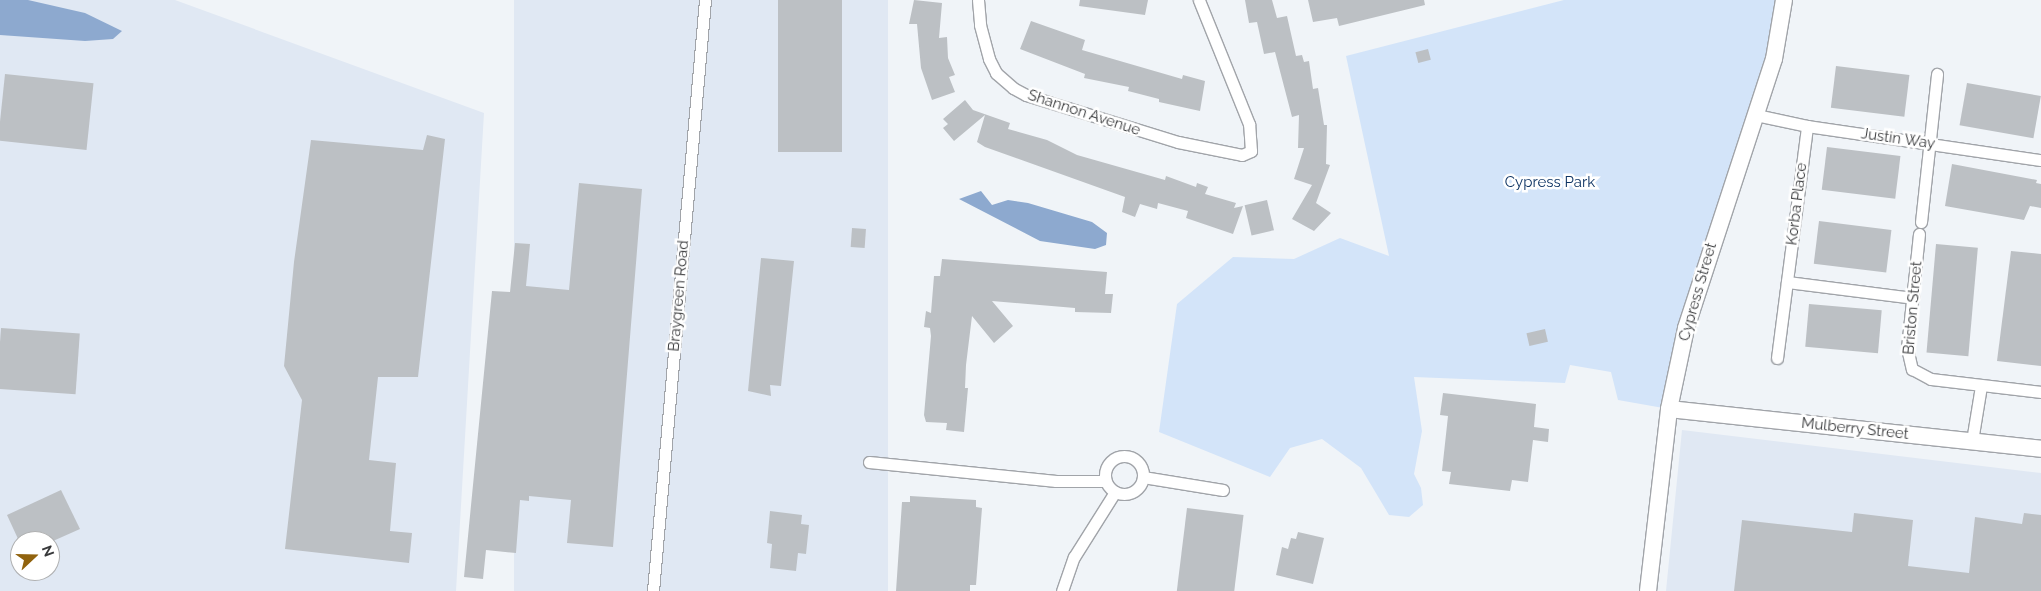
<!DOCTYPE html>
<html>
<head>
<meta charset="utf-8">
<style>
	body { margin:0 }
	#map { position:relative; width:2041px; height:591px; overflow:hidden; background:#f0f4f8; font-family:Raleway,sans-serif }
	div>[style] { position:absolute }
	.built>* { inset:0; background:#e0e8f3; transform-origin:0 0 }
	.green>* { inset:0; background:#d3e4f9 }
	.water>* { inset:0; background:#8da9cf }
	.building>* { inset:0; background:#bcc0c4; transform-origin:0 0 }
	.roads { filter:drop-shadow(1px 0 #a1a4a9) drop-shadow(-1px 0 #a1a4a9) drop-shadow(0 1px #a1a4a9) drop-shadow(0 -1px #a1a4a9) }
	.street>* { height:11px; margin:-5.5px; padding:0 5.5px; transform-origin:5.5px; border-radius:5.5px; background:#fff }
	.street>.ring { margin:-5.5px; padding:0; box-sizing:content-box; background:none; border:11px solid #fff; border-radius:50% }
	.secondary>* { height:16px; margin:-8px; padding:0 8px; transform-origin:8px; border-radius:8px; background:#fff }
	span { translate:-50% -50%; white-space:nowrap; text-align:center; line-height:1.15; -webkit-text-stroke:5px #fff; paint-order:stroke }
	.street-label { font-size:15px; color:#38393b }
	.park-label { font-size:15px; color:#0e3464 }
	.north { position:absolute; left:10px; top:531px; width:50px; height:50px; box-sizing:border-box; background:#fff; border:1px solid #afb0b1; border-radius:50%; rotate:69deg; font-size:14px; font-weight:700; line-height:20px; text-align:center; color:#38393b }
	.north::after { content:''; display:block; margin:auto; width:18px; height:22px; background:#91630e; clip-path:polygon(50% 0,100% 100%,50% 72%,0 100%) }
</style>
</head>
<body>
<div id="map">
	<div class="built">
		<div style="clip-path:polygon(evenodd,0 0,175px 0,484px 113px,456px 591px,0 591px,0 0,20px 541px,50px 541px,50px 571px,20px 571px,20px 541px)"></div>
		<div style="left:514px;top:0;width:374px;height:592px"></div>
		<div style="clip-path:polygon(1682px 430px,2041px 473px,2041px 591px,1666px 591px)"></div>
	</div>
	<div class="green">
		<div style="clip-path:polygon(1564px 0,1782px 0,1678px 365px,1669px 409px,1618px 400px,1611px 372px,1570px 365px,1565px 383px,1414px 377px,1422px 431px,1414px 474px,1421px 488px,1423px 505px,1409px 517px,1389px 515px,1361px 468px,1322px 439px,1290px 448px,1270px 477px,1159px 432px,1177px 304px,1233px 257px,1294px 259px,1340px 238px,1389px 256px,1346px 56px)"></div>
	</div>
	<div class="water">
		<div style="clip-path:polygon(0 0,28px 0,85px 13px,122px 31px,113px 39px,85px 41px,0 35px)"></div>
		<div style="clip-path:polygon(981px 191px,992px 205px,1008px 200px,1028px 203px,1092px 222px,1107px 233px,1106px 245px,1095px 249px,1040px 241px,959px 199px)"></div>
	</div>
	<div class="building">
		<div style="left:778px;top:0;width:64px;height:152px"></div>
		<div style="clip-path:polygon(914px 0,942px 3px,939px 38px,947px 37px,948px 58px,955px 75px,949px 77px,955px 92px,932px 100px,921px 68px,917px 24px,909px 24px)"></div>
		<div style="clip-path:polygon(1080px 0,1148px 0,1145px 15px,1079px 6px)"></div>
		<div style="clip-path:polygon(1245px 0,1272px 0,1277px 18px,1287px 16px,1296px 56px,1302px 55px,1304px 62px,1309px 61px,1313px 89px,1318px 88px,1324px 125px,1327px 125px,1326px 164px,1330px 165px,1316px 203px,1331px 213px,1314px 231px,1292px 219px,1312px 185px,1294px 179px,1304px 148px,1298px 148px,1299px 115px,1292px 117px,1275px 52px,1264px 54px,1257px 22px,1249px 23px)"></div>
		<div style="clip-path:polygon(1308px 0,1424px 0,1425px 5px,1339px 26px,1337px 18px,1313px 22px)"></div>
		<div style="clip-path:polygon(1031px 21px,1085px 40px,1082px 50px,1182px 79px,1183px 75px,1205px 81px,1200px 111px,1159px 102px,1159px 99px,1128px 91px,1129px 87px,1084px 78px,1085px 74px,1020px 49px)"></div>
		<div style="left:1428px;top:49px;width:11px;height:13px;rotate:75deg"></div>
		<div style="left:1836px;top:66px;width:74px;height:42px;rotate:7deg"></div>
		<div style="left:5px;top:74px;width:89px;height:67px;rotate:6deg"></div>
		<div style="left:1967px;top:83px;width:75px;height:43px;rotate:10deg"></div>
		<div style="clip-path:polygon(965px 100px,973px 110px,1010px 123px,1008px 129px,1047px 140px,1077px 155px,1165px 180px,1166px 176px,1196px 187px,1197px 183px,1208px 187px,1205px 194px,1236px 203px,1234px 208px,1243px 206px,1233px 234px,1186px 218px,1188px 211px,1158px 203px,1157px 209px,1140px 204px,1135px 217px,1122px 212px,1125px 197px,985px 147px,977px 142px,985px 115px,954px 141px,943px 128px,948px 124px,943px 119px)"></div>
		<div style="clip-path:polygon(427px 135px,445px 139px,418px 377px,378px 377px,369px 460px,396px 463px,390px 531px,412px 533px,409px 563px,285px 549px,302px 400px,284px 366px,294px 262px,311px 140px,423px 150px)"></div>
		<div style="left:1827px;top:147px;width:74px;height:43px;rotate:7deg"></div>
		<div style="clip-path:polygon(1952px 164px,2037px 180px,2036px 183px,2041px 184px,2041px 208px,2030px 206px,2024px 220px,1945px 206px)"></div>
		<div style="clip-path:polygon(579px 183px,642px 189px,613px 547px,567px 543px,571px 500px,529px 496px,529px 501px,520px 500px,516px 553px,486px 550px,483px 579px,464px 577px,492px 291px,510px 292px,515px 243px,530px 244px,526px 286px,569px 290px)"></div>
		<div style="left:1267px;top:200px;width:31px;height:23px;rotate:77deg"></div>
		<div style="left:1819px;top:221px;width:73px;height:43px;rotate:7deg"></div>
		<div style="left:852px;top:228px;width:14px;height:19px;rotate:4deg"></div>
		<div style="left:1936px;top:244px;width:42px;height:109px;rotate:5deg"></div>
		<div style="clip-path:polygon(2011px 251px,2041px 254px,2041px 366px,1997px 361px)"></div>
		<div style="clip-path:polygon(761px 258px,794px 261px,781px 386px,770px 385px,771px 396px,748px 391px)"></div>
		<div style="clip-path:polygon(942px 259px,1107px 272px,1105px 294px,1113px 294px,1111px 313px,1075px 312px,1075px 308px,992px 301px,1013px 326px,994px 343px,972px 316px,966px 365px,965px 388px,968px 388px,964px 432px,946px 430px,947px 423px,926px 422px,924px 415px,931px 336px,930px 328px,924px 327px,926px 311px,931px 313px,934px 276px,940px 276px)"></div>
		<div style="left:1809px;top:304px;width:73px;height:43px;rotate:5deg"></div>
		<div style="left:1px;top:328px;width:79px;height:61px;rotate:4deg"></div>
		<div style="left:1545px;top:329px;width:13px;height:19px;rotate:77deg"></div>
		<div style="clip-path:polygon(1443px 393px,1536px 404px,1534px 427px,1549px 429px,1548px 442px,1533px 440px,1528px 482px,1512px 480px,1510px 491px,1449px 484px,1451px 472px,1442px 471px,1448px 416px,1440px 415px)"></div>
		<div style="clip-path:polygon(61px 490px,80px 529px,53px 541px,19px 541px,7px 515px)"></div>
		<div style="clip-path:polygon(910px 496px,976px 500px,976px 507px,982px 508px,976px 585px,970px 585px,970px 591px,896px 591px,902px 502px,910px 502px)"></div>
		<div style="left:1187px;top:508px;width:57px;height:84px;rotate:7deg"></div>
		<div style="clip-path:polygon(770px 511px,802px 515px,801px 524px,809px 525px,806px 554px,798px 553px,796px 571px,770px 568px,772px 544px,767px 543px)"></div>
		<div style="clip-path:polygon(1854px 513px,1913px 520px,1908px 566px,1969px 573px,1975px 517px,2022px 524px,2024px 513px,2041px 515px,2041px 591px,1734px 591px,1742px 520px,1852px 532px)"></div>
		<div style="clip-path:polygon(1298px 532px,1324px 538px,1313px 584px,1276px 575px,1282px 547px,1288px 549px,1291px 538px,1296px 539px)"></div>
	</div>
	<div class="roads">
		<div class="street">
			<div style="left:978px;top:0;width:25px;rotate:85deg"></div>
			<div style="left:980px;top:25px;width:35px;rotate:75deg"></div>
			<div style="left:989px;top:59px;width:16px;rotate:63deg"></div>
			<div style="left:996px;top:73px;width:23px;rotate:41deg"></div>
			<div style="left:1013px;top:88px;width:15px;rotate:28deg"></div>
			<div style="left:1026px;top:95px;width:159px;rotate:17.2deg"></div>
			<div style="left:1178px;top:142px;width:65px;rotate:11.5deg"></div>
			<div style="left:1242px;top:155px;width:10px;rotate:-24deg"></div>
			<div style="left:1251px;top:151px;width:27px;rotate:-94deg"></div>
			<div style="left:1249px;top:124px;width:134px;rotate:-112deg"></div>
			<div style="left:1756px;top:115px;width:52px;rotate:12.2deg"></div>
			<div style="left:1807px;top:126px;width:236px;rotate:8.3deg"></div>
			<div style="left:1921px;top:222px;width:149px;rotate:-83.8deg"></div>
			<div style="left:1919px;top:234px;width:115px;rotate:96deg"></div>
			<div style="left:1907px;top:348px;width:22px;rotate:77deg"></div>
			<div style="left:1912px;top:369px;width:21px;rotate:28deg"></div>
			<div style="left:1931px;top:379px;width:111px;rotate:6.7deg"></div>
			<div style="left:1787px;top:282px;width:127px;rotate:7.2deg"></div>
			<div style="left:1777px;top:358px;width:234px;rotate:-82.6deg"></div>
			<div style="left:1972px;top:441px;width:56px;rotate:-80.7deg"></div>
			<div class="ring" style="left:1105px;top:456px;width:27px;height:27px"></div>
			<div style="left:869px;top:462px;width:188px;rotate:5.8deg"></div>
			<div style="left:1056px;top:481px;width:49px"></div>
			<div style="left:1143px;top:477px;width:81px;rotate:9.2deg"></div>
			<div style="left:653px;top:591px;width:593px;rotate:-84.97deg"></div>
			<div style="left:1062px;top:591px;width:36px;rotate:-71deg"></div>
			<div style="left:1074px;top:557px;width:77px;rotate:-57.8deg"></div>
		</div>
		<div class="secondary">
			<div style="left:1669px;top:409px;width:374px;rotate:6.1deg"></div>
			<div style="left:1648px;top:591px;width:183px;rotate:-83.4deg"></div>
			<div style="left:1669px;top:409px;width:83px;rotate:-78.1deg"></div>
			<div style="left:1686px;top:328px;width:283px;rotate:-71.9deg"></div>
			<div style="left:1774px;top:59px;width:60px;rotate:-80.4deg"></div>
		</div>
	</div>
	<div class="street-label">
		<span style="left:1084px;top:113px;rotate:18deg">Shannon Avenue</span>
		<span style="left:1898px;top:139px;rotate:8deg">Justin Way</span>
		<span style="left:1797px;top:204px;rotate:-83deg">Korba Place</span>
		<span style="left:1698px;top:292px;rotate:-74deg">Cypress Street</span>
		<span style="left:679px;top:296px;rotate:-85deg">Braygreen Road</span>
		<span style="left:1913px;top:308px;rotate:-85deg">Briston Street</span>
		<span style="left:1855px;top:429px;rotate:6deg">Mulberry Street</span>
	</div>
	<div class="park-label">
		<span style="left:1550px;top:183px">Cypress Park</span>
	</div>
	<div class="north">N</div>
</div>
</body>
</html>
